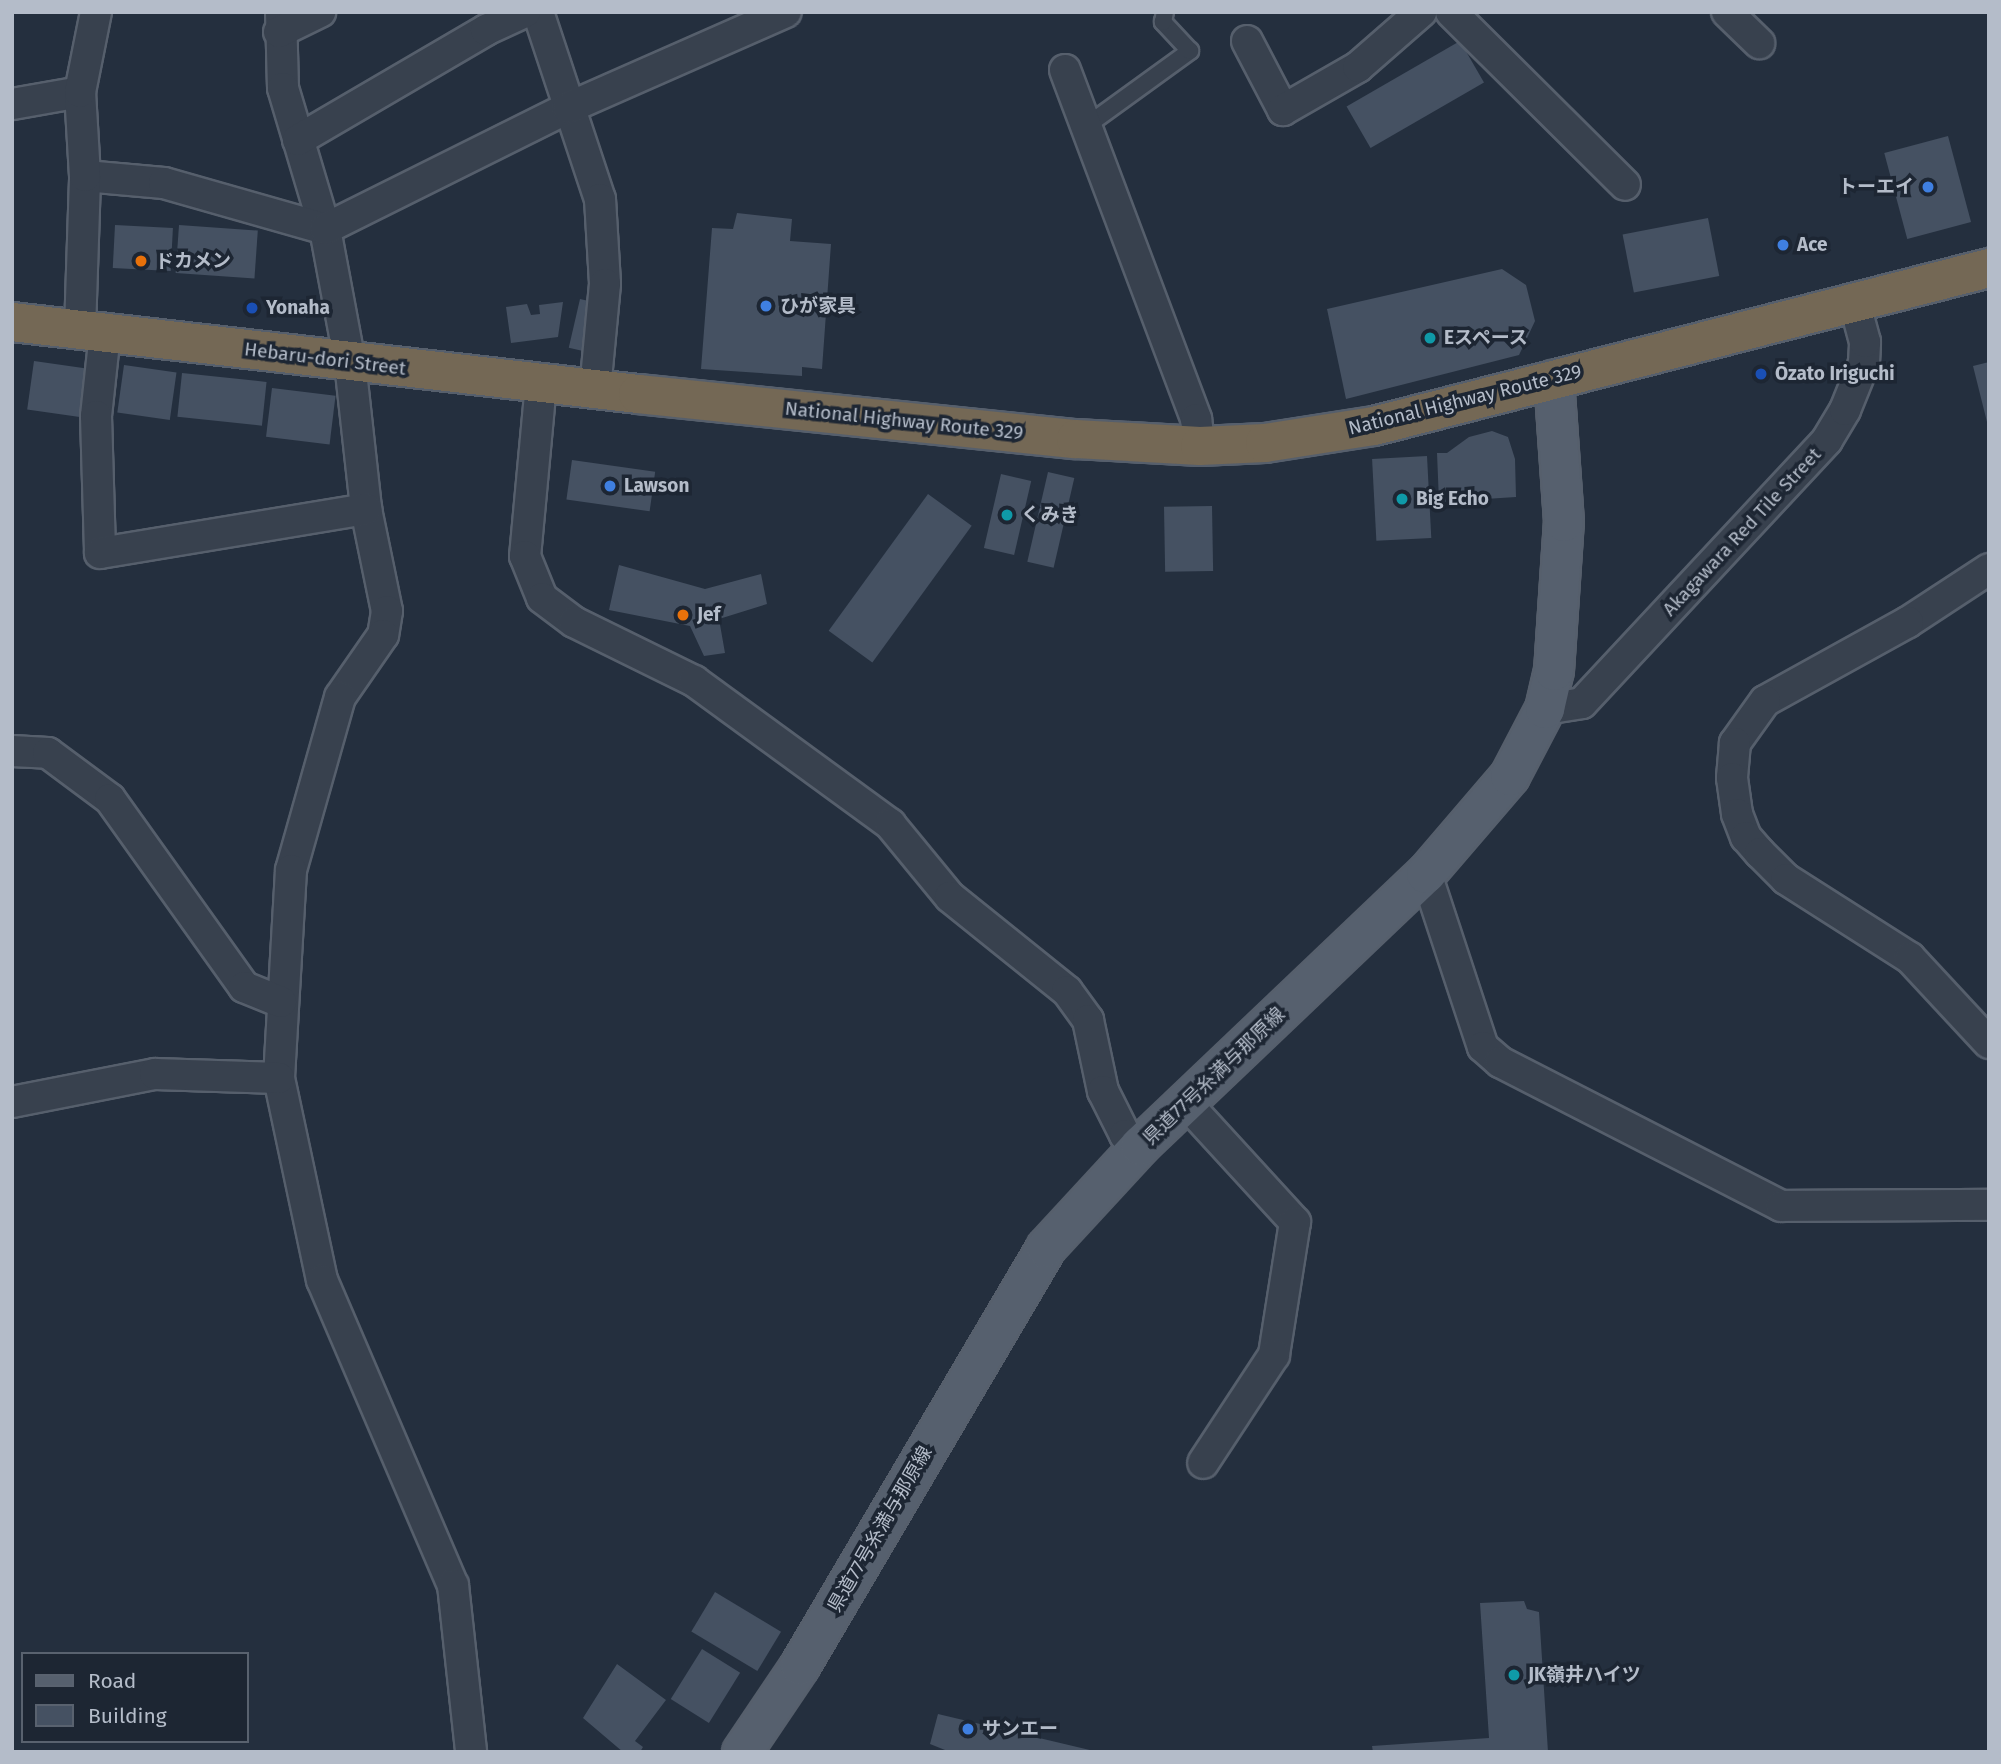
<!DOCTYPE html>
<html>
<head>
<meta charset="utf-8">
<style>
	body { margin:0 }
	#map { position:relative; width:2001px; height:1764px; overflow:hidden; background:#242f3e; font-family:"Fira Sans","Noto Sans JP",sans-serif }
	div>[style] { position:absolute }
	.building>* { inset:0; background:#455162; transform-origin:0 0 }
	.roads { filter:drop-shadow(2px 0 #565f6c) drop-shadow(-2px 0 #565f6c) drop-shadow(0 2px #565f6c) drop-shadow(0 -2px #565f6c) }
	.lane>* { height:16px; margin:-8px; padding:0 8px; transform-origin:8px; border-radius:8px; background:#38414e }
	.street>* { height:30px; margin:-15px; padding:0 15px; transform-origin:15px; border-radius:15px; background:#38414e }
	.primary>* { height:38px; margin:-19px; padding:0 19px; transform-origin:19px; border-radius:19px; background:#56606e }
	.highway>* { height:38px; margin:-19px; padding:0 19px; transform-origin:19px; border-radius:19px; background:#746855 }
	.dots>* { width:19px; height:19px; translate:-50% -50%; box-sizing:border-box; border:4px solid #1d2633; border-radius:50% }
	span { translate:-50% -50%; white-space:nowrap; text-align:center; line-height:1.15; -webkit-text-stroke:7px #1d2633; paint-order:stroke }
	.poi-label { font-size:19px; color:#b4bcc9; font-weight:700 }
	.right { translate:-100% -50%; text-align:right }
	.left { translate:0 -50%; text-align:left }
	.street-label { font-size:19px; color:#b4bcc9 }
	.frame { position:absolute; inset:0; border:14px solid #b4bcc9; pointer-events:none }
	.legend { position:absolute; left:21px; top:1652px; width:228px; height:91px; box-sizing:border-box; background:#1d2633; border:2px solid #59626f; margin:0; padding:9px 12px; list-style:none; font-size:21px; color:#b4bcc9 }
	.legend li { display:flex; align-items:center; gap:14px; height:35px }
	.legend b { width:35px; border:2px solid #59626f }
</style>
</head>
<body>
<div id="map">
	<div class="building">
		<div style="left:1460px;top:41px;width:48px;height:131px;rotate:60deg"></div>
		<div style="left:1948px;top:136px;width:89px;height:66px;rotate:75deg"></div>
		<div style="clip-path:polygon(737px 213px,792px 219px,790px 241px,831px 244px,822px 369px,802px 367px,802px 376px,701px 369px,712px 228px,733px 229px)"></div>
		<div style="left:1708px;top:218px;width:59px;height:87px;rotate:79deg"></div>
		<div style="left:115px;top:225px;width:58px;height:43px;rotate:3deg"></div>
		<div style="left:179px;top:225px;width:79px;height:48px;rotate:4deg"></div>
		<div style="clip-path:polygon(1502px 269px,1526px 285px,1535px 321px,1519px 355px,1346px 399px,1327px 309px)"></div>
		<div style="left:580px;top:299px;width:18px;height:50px;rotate:13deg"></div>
		<div style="clip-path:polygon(563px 302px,558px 337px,511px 343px,506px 307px,527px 304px,531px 315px,540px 314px,539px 305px)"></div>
		<div style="left:34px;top:361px;width:53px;height:49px;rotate:8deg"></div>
		<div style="clip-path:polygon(1989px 362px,1989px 426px,1988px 426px,1973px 366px)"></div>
		<div style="left:124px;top:365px;width:53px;height:48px;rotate:8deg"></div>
		<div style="left:182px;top:373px;width:85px;height:44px;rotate:6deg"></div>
		<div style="left:272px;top:388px;width:64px;height:49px;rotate:7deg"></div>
		<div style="clip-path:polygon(1492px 431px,1508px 437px,1515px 459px,1516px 497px,1439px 502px,1437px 453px,1447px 453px,1469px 437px)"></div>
		<div style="left:1427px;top:456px;width:82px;height:55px;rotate:87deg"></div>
		<div style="left:572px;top:460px;width:84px;height:40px;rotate:8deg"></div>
		<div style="left:1048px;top:472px;width:27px;height:92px;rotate:13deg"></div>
		<div style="left:1001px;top:474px;width:31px;height:76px;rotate:13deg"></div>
		<div style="left:928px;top:494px;width:54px;height:169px;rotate:36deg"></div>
		<div style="left:1212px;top:506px;width:65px;height:48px;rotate:89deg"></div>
		<div style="clip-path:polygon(619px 565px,705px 589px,761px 574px,767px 604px,719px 619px,725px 653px,704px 656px,690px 626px,609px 610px)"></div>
		<div style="left:715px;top:1592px;width:77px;height:46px;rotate:31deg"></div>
		<div style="clip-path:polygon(1524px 1601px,1527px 1609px,1539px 1612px,1548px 1752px,1373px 1752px,1372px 1746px,1489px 1738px,1480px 1603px)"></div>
		<div style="left:702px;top:1649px;width:45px;height:59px;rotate:32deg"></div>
		<div style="clip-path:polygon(617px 1664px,666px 1700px,635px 1741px,643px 1747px,640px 1752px,623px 1752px,583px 1718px)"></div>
		<div style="clip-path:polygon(938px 1714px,1094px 1751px,1094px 1752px,950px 1752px,930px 1744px)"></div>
	</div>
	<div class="roads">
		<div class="lane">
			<div style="left:1085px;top:127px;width:130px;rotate:-35.9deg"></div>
			<div style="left:1190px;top:51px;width:40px;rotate:-133deg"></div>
			<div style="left:1163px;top:22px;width:10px;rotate:-79deg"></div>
		</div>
		<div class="street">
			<div style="left:281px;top:12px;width:76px;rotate:88.5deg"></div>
			<div style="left:283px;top:88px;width:147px;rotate:73.4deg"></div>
			<div style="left:325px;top:229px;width:136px;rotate:79.4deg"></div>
			<div style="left:350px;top:363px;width:147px;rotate:83.7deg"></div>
			<div style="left:366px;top:509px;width:104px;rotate:78.4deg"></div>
			<div style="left:387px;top:611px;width:24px;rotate:99deg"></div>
			<div style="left:383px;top:635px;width:75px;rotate:124.7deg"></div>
			<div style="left:340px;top:697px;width:180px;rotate:105.8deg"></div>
			<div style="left:291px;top:870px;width:208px;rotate:93.3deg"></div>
			<div style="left:279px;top:1078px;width:207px;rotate:78deg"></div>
			<div style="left:322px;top:1280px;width:332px;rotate:66.8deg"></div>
			<div style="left:453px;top:1585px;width:168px;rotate:83.8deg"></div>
			<div style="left:538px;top:12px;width:197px;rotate:71.7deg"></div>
			<div style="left:600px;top:199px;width:85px;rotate:86.6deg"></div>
			<div style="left:605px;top:284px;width:106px;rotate:95.4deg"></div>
			<div style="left:1451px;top:12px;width:245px;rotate:44.8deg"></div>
			<div style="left:1727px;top:12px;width:45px;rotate:44.1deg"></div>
			<div style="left:279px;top:32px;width:46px;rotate:-26deg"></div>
			<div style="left:1247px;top:41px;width:78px;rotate:62.4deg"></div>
			<div style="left:1283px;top:110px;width:86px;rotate:-29.8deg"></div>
			<div style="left:1358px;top:67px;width:84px;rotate:-41.1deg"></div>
			<div style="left:1065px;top:70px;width:373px;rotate:69.4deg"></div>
			<div style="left:1196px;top:419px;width:27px;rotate:82deg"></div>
			<div style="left:12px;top:104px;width:69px;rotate:-10deg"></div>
			<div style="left:298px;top:140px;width:218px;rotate:-30.3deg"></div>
			<div style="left:486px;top:30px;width:43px;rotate:-24.8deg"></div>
			<div style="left:85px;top:176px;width:79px;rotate:5.1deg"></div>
			<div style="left:164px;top:183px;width:167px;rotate:15.9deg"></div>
			<div style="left:325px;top:229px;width:271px;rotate:-26.5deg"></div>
			<div style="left:568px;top:108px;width:238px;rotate:-23.8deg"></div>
			<div style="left:80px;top:330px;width:154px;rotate:-88.1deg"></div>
			<div style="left:85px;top:176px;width:84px;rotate:-93.4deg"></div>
			<div style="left:80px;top:92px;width:82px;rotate:-78.7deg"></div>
			<div style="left:105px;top:333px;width:83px;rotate:96.2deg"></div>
			<div style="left:96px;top:416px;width:137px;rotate:88.3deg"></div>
			<div style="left:100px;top:553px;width:270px;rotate:-9.4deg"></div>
			<div style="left:541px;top:384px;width:173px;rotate:95.3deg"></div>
			<div style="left:525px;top:556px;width:45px;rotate:68deg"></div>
			<div style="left:542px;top:598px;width:40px;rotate:37deg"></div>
			<div style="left:574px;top:622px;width:134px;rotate:26.2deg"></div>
			<div style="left:694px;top:681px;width:243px;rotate:36.1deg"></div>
			<div style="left:890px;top:824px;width:94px;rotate:50.6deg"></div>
			<div style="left:950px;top:897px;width:150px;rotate:38.8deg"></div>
			<div style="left:1067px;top:991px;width:36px;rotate:54deg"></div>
			<div style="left:1088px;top:1020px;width:73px;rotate:78.1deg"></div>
			<div style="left:1103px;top:1091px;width:49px;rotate:63.4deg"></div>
			<div style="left:1125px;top:1135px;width:19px;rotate:36deg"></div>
			<div style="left:1989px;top:569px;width:97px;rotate:146.8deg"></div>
			<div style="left:1908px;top:622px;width:163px;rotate:151.1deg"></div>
			<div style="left:1765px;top:701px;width:52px;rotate:125.5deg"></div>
			<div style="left:1735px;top:743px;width:35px;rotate:95deg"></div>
			<div style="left:1732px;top:778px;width:36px;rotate:82deg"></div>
			<div style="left:1737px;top:814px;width:25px;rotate:69deg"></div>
			<div style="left:1746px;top:837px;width:21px;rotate:49deg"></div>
			<div style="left:1760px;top:853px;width:37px;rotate:45deg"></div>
			<div style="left:1786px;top:879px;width:147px;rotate:32.5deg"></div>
			<div style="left:1910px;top:958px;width:116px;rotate:47.1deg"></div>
			<div style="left:1545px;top:709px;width:37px;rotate:-9deg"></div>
			<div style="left:1582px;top:703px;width:359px;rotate:-47deg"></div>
			<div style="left:1827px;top:440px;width:35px;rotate:-59deg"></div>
			<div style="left:1845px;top:410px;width:51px;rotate:-68deg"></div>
			<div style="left:1864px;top:363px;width:21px;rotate:-87deg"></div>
			<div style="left:1865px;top:342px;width:39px;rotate:-105deg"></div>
			<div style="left:12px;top:751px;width:36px;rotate:3deg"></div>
			<div style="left:48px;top:753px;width:77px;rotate:36.6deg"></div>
			<div style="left:110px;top:799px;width:231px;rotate:54.5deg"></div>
			<div style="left:244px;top:987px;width:40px;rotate:22deg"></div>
			<div style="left:1426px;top:874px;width:182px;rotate:71.8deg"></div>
			<div style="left:1483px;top:1047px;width:23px;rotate:41deg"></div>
			<div style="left:1500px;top:1062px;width:316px;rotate:27.1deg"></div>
			<div style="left:1781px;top:1206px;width:208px;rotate:-0.3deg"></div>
			<div style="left:12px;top:1102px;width:146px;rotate:-11.1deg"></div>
			<div style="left:155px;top:1074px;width:124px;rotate:1.8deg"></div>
			<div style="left:1185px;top:1102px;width:163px;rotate:47.5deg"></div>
			<div style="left:1295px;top:1222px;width:135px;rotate:99deg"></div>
			<div style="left:1274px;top:1355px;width:129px;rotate:123.3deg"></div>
		</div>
		<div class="primary">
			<div style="left:742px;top:1752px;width:104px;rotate:-56deg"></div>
			<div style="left:800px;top:1666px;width:485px;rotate:-59.5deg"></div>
			<div style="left:1046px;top:1248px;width:139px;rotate:-47.3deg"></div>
			<div style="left:1140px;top:1146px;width:395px;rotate:-43.6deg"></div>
			<div style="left:1426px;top:874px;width:129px;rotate:-49.4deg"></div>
			<div style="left:1510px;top:776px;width:76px;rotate:-62.4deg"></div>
			<div style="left:1545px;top:709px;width:39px;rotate:-77deg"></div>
			<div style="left:1554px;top:671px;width:149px;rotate:-86.2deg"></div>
			<div style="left:1564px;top:522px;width:143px;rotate:-94deg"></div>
		</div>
		<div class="highway">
			<div style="left:12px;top:322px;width:630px;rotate:6.56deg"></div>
			<div style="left:638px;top:394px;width:440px;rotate:5.9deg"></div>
			<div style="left:1076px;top:439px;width:124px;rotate:3.2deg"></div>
			<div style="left:1200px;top:446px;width:65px;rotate:-2.6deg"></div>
			<div style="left:1265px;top:443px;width:110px;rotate:-8.9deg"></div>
			<div style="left:1374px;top:426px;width:635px;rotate:-14.41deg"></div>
		</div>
	</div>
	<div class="dots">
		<div style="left:1928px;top:187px;background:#3f7fe0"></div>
		<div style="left:1783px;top:245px;background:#3f7fe0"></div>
		<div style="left:141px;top:261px;background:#e8710a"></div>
		<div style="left:766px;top:306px;background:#3f7fe0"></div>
		<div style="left:252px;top:308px;background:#1a4fb4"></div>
		<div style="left:1430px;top:338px;background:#0f9aa8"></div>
		<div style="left:1761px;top:374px;background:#1a4fb4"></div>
		<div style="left:610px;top:486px;background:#3f7fe0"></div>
		<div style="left:1402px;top:499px;background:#0f9aa8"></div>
		<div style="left:1007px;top:515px;background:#0f9aa8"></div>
		<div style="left:683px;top:615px;background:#e8710a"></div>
		<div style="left:1514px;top:1675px;background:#0f9aa8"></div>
		<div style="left:968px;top:1729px;background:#3f7fe0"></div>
	</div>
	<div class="poi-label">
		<span class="right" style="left:1914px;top:187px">トーエイ</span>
		<span class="left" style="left:1797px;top:245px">Ace</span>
		<span class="left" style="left:155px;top:261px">ドカメン</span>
		<span class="left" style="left:780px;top:306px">ひが家具</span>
		<span class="left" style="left:266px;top:308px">Yonaha</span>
		<span class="left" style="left:1444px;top:338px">Eスペース</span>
		<span class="left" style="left:1775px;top:374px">Ōzato Iriguchi</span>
		<span class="left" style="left:624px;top:486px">Lawson</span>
		<span class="left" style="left:1416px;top:499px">Big Echo</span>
		<span class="left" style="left:1021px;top:515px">くみき</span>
		<span class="left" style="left:697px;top:615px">Jef</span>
		<span class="left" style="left:1528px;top:1675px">JK嶺井ハイツ</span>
		<span class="left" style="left:982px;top:1729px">サンエー</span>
	</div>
	<div class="street-label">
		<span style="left:325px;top:359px;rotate:7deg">Hebaru-dori Street</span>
		<span style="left:1465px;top:400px;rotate:-14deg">National Highway Route 329</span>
		<span style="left:904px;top:421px;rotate:6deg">National Highway Route 329</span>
		<span style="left:1742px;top:532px;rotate:-47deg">Akagawara Red Tile Street</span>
		<span style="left:1214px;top:1076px;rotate:-44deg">県道77号糸満与那原線</span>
		<span style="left:880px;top:1529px;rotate:-60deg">県道77号糸満与那原線</span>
	</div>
	<div class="frame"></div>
	<ul class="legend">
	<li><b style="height:9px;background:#56606e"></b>Road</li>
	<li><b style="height:19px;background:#455162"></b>Building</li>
	</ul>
</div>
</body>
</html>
